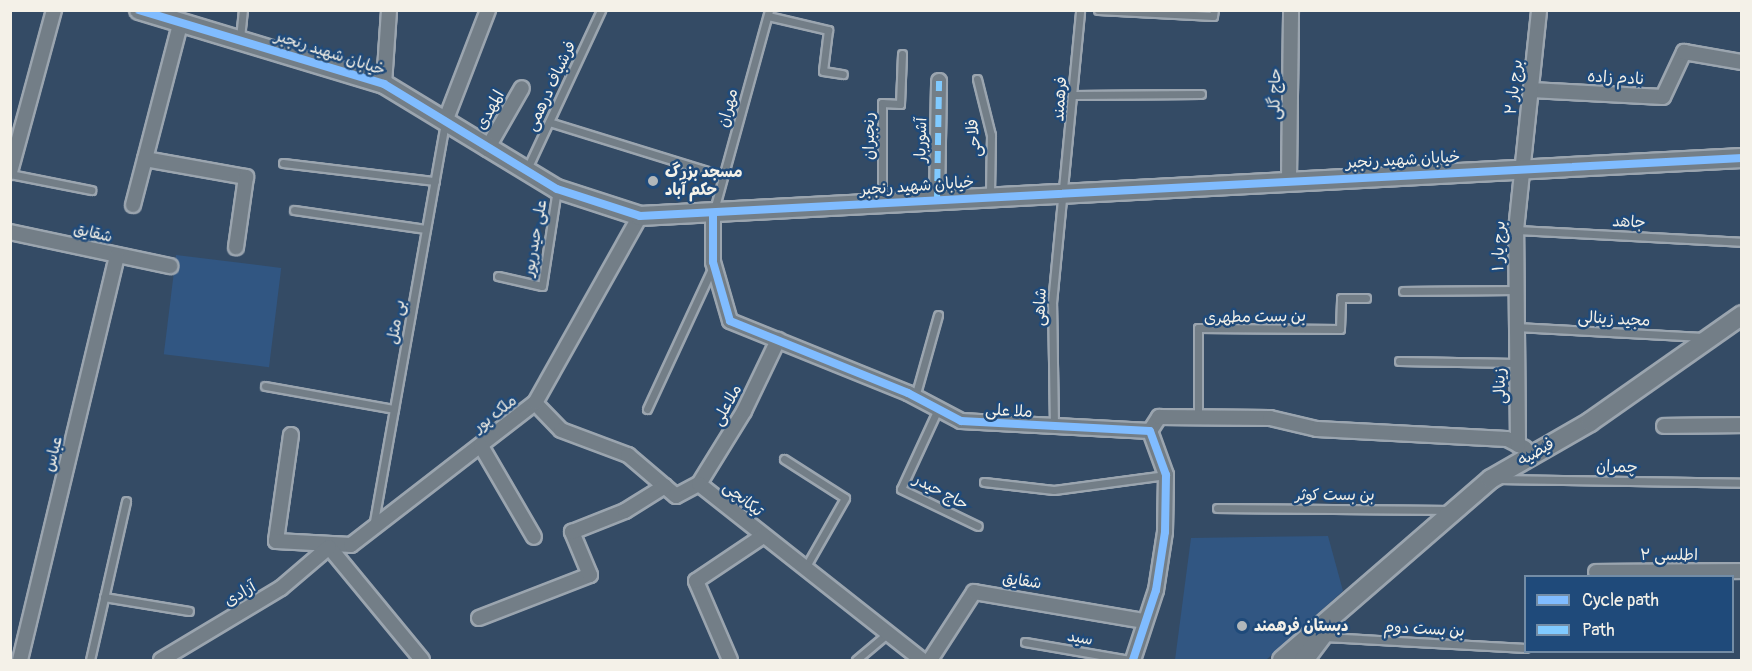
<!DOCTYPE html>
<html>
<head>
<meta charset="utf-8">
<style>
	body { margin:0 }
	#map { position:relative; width:1752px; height:671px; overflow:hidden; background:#344b65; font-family:Pangolin,"Playpen Sans Arabic",sans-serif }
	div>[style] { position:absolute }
	.built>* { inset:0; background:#315682; transform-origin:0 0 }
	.roads { filter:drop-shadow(2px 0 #9ba5af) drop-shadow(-2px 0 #9ba5af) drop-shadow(0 2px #9ba5af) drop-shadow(0 -2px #9ba5af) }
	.lane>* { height:7px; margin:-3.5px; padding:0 3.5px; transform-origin:3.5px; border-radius:3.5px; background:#737e87 }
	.street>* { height:14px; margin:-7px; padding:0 7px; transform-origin:7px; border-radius:7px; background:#737e87 }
	.secondary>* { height:18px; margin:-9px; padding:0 9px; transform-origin:9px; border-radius:9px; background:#737e87 }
	.quiet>* { height:6px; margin-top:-3px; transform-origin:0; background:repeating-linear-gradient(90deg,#80caff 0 12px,transparent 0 18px) }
	.cycleway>* { height:8px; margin:-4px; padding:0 4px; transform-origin:4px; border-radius:4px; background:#80bcff }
	.dots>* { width:16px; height:16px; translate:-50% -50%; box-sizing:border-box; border:3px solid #1f4a7a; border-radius:50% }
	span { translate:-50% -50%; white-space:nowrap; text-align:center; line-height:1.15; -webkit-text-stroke:5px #1f4a7a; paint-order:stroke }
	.street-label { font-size:16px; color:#f4f1e8 }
	.poi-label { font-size:16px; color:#f4f1e8; font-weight:700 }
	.left { translate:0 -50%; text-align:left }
	.frame { position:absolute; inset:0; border:12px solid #f4f1e8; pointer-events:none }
	.legend { position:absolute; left:1524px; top:575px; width:210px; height:78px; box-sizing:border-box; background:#1f4a7a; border:2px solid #748da6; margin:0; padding:8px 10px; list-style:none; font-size:18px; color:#f4f1e8 }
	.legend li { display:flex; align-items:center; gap:12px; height:30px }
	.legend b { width:30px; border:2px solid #748da6 }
</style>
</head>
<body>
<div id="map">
	<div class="built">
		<div style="left:176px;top:255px;width:106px;height:100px;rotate:7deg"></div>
		<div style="clip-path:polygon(1328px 536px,1343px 591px,1266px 660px,1175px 660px,1191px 538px)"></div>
	</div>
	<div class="roads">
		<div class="lane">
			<div style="left:1098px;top:10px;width:115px;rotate:3deg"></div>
			<div style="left:1213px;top:16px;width:6px;rotate:-81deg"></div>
			<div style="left:768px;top:16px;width:62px;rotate:13.1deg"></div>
			<div style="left:828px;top:30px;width:41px;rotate:97deg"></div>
			<div style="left:823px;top:71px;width:20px;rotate:9deg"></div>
			<div style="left:240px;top:38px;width:28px;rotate:-84deg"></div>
			<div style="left:977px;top:79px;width:58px;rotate:76deg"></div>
			<div style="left:991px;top:135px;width:60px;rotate:91deg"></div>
			<div style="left:1074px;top:95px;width:127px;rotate:-0.5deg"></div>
			<div style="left:549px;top:122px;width:173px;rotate:17.2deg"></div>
			<div style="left:283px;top:163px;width:153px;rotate:6.8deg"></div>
			<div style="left:526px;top:171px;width:178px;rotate:-65deg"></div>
			<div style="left:10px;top:174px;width:83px;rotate:11.2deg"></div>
			<div style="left:882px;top:202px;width:99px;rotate:-90deg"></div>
			<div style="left:882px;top:103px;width:18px;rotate:3deg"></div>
			<div style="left:900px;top:104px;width:50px;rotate:-87.7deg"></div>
			<div style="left:294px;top:210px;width:133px;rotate:8.2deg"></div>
			<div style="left:714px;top:210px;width:207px;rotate:-74.6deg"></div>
			<div style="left:1516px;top:230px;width:226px;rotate:3deg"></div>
			<div style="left:498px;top:276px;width:45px;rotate:12.8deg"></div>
			<div style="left:542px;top:286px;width:98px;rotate:-81.2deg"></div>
			<div style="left:1403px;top:291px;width:111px;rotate:-0.5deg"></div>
			<div style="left:1516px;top:327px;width:187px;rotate:3.1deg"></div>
			<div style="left:1399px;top:361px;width:117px;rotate:1deg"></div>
			<div style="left:265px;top:386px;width:131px;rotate:10.1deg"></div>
			<div style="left:915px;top:397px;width:85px;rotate:-74.3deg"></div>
			<div style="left:647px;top:409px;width:157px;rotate:-65.1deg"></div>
			<div style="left:938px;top:409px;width:88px;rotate:114.8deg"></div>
			<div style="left:901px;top:489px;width:85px;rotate:25.7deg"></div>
			<div style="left:1198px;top:416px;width:88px;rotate:-90deg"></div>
			<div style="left:1198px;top:328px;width:142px;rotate:0.4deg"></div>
			<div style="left:1340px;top:329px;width:31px;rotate:-88deg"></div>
			<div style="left:1341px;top:298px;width:25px"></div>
			<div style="left:1054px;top:426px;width:123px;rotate:-90.9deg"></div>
			<div style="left:1052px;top:303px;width:294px;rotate:-84.5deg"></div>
			<div style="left:784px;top:459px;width:72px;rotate:32.6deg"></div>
			<div style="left:845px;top:498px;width:81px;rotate:119.7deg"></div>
			<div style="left:1500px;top:479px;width:242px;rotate:0.9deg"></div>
			<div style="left:984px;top:482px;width:70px;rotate:6.5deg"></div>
			<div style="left:1054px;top:490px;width:113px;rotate:-7.6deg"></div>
			<div style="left:1217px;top:508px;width:232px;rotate:0.5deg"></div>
			<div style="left:373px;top:527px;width:409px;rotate:-79.9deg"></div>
			<div style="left:104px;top:597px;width:86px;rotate:9.4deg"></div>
			<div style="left:1324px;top:637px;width:202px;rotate:3.1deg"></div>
			<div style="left:1025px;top:642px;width:106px;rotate:9.8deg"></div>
			<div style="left:90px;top:660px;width:163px;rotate:-77.2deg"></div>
			<div style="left:856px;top:660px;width:40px;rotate:-40deg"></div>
		</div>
		<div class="street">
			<div style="left:384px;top:84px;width:74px;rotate:-86.1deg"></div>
			<div style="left:1531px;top:90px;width:132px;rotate:3deg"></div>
			<div style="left:1663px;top:97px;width:50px;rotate:-65deg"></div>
			<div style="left:1684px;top:52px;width:59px;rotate:9.8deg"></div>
			<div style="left:446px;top:119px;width:117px;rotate:-68.9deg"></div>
			<div style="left:487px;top:149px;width:70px;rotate:-60.2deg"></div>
			<div style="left:145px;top:159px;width:103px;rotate:10.1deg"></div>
			<div style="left:246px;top:177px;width:71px;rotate:98.1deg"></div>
			<div style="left:10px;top:172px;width:168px;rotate:-74.8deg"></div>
			<div style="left:1289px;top:179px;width:169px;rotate:-89.3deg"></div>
			<div style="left:937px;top:199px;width:118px;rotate:-89deg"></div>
			<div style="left:133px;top:205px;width:190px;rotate:-75.4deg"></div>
			<div style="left:713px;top:213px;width:49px;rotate:90deg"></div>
			<div style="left:713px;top:262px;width:61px;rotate:73.9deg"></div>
			<div style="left:730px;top:321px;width:192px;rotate:22deg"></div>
			<div style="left:908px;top:393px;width:60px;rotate:27.8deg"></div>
			<div style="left:961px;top:421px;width:189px;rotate:3deg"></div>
			<div style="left:1150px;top:431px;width:47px;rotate:70deg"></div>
			<div style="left:1166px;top:475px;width:57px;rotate:91deg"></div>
			<div style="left:1165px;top:532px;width:59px;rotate:98.8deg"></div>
			<div style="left:1156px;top:590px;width:74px;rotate:108.2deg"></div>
			<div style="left:10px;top:232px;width:164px;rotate:12deg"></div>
			<div style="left:535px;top:403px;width:37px;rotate:46deg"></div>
			<div style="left:561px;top:430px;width:72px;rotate:20.5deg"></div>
			<div style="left:628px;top:455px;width:63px;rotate:40.5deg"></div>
			<div style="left:676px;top:496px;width:26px;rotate:-28deg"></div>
			<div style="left:699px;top:484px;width:86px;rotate:-58.3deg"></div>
			<div style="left:744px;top:411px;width:79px;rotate:-64.4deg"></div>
			<div style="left:1664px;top:426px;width:78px;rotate:-0.7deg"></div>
			<div style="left:1150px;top:431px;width:17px;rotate:-57deg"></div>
			<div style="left:1159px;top:417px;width:111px;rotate:0.5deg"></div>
			<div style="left:1270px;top:418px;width:48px;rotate:13.2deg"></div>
			<div style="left:1317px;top:429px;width:190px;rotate:3deg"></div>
			<div style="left:1507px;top:439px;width:20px;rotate:27deg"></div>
			<div style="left:291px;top:435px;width:107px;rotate:98.1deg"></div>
			<div style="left:276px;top:541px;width:75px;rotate:3.1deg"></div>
			<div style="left:351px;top:545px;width:232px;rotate:-37.7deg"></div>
			<div style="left:535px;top:403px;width:214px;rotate:-60.7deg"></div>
			<div style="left:1518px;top:445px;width:215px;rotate:-90.5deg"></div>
			<div style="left:1516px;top:230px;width:221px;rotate:-84deg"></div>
			<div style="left:481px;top:446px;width:105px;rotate:59.8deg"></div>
			<div style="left:699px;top:484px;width:284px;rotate:38.3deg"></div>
			<div style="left:329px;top:547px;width:146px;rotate:50.5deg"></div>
			<div style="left:1596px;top:572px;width:146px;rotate:-0.4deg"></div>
			<div style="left:479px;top:618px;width:119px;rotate:-21.2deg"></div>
			<div style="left:590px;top:575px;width:47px;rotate:-112.7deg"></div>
			<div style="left:572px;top:532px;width:57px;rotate:-21.6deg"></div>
			<div style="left:625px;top:511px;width:47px;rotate:-32deg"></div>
			<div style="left:20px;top:660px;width:415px;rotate:-76.5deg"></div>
			<div style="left:161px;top:660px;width:140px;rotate:-31deg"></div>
			<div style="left:281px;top:588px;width:63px;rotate:-40.5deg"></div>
			<div style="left:730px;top:660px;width:86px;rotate:-113.3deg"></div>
			<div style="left:696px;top:581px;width:81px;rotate:-33.9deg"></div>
			<div style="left:930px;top:660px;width:81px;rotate:-57.1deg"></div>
			<div style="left:974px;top:592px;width:172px;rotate:9.7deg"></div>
		</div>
		<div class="secondary">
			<div style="left:139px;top:10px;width:256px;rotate:16.8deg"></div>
			<div style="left:384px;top:84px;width:202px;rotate:31.3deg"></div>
			<div style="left:557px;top:189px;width:87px;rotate:18deg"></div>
			<div style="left:640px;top:216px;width:1104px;rotate:-3.01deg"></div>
			<div style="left:1282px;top:660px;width:276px;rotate:-40.9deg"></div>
			<div style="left:1491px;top:479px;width:114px;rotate:-29.9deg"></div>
			<div style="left:1590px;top:422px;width:186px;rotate:-35.1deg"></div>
			<div style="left:1304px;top:660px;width:38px;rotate:-53deg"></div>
		</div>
	</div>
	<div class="quiet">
		<div style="left:937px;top:199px;width:118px;rotate:-89deg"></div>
	</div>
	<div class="cycleway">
		<div style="left:139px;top:10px;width:256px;rotate:16.8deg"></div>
		<div style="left:384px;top:84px;width:202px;rotate:31.3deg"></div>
		<div style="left:557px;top:189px;width:87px;rotate:18deg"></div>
		<div style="left:640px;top:216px;width:1104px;rotate:-3.01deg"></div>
		<div style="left:713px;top:213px;width:49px;rotate:90deg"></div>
		<div style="left:713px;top:262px;width:61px;rotate:73.9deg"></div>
		<div style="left:730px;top:321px;width:192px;rotate:22deg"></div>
		<div style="left:908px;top:393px;width:60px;rotate:27.8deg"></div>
		<div style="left:961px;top:421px;width:189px;rotate:3deg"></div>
		<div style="left:1150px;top:431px;width:47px;rotate:70deg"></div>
		<div style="left:1166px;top:475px;width:57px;rotate:91deg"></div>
		<div style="left:1165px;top:532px;width:59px;rotate:98.8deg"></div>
		<div style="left:1156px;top:590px;width:74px;rotate:108.2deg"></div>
	</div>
	<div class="dots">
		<div style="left:653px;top:181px;background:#b1b7ba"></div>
		<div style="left:1242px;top:626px;background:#b1b7ba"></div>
	</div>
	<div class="street-label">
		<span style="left:330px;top:53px;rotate:18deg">خیابان شهید رنجبر</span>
		<span style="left:1616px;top:78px;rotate:3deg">نادم زاده</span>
		<span style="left:551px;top:86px;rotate:-65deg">فرشباف درهمی</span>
		<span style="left:1514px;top:87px;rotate:-83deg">برج بار ۲</span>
		<span style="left:1275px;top:94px;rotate:-89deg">حاج گلی</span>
		<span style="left:1060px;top:99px;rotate:-86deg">فرهمند</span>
		<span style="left:728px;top:108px;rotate:-75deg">مهران</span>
		<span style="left:490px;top:110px;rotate:-61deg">المهدی</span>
		<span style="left:869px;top:136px;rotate:-90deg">رنجبران</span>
		<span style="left:974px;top:138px;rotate:-96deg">فلاحی</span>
		<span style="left:921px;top:140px;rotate:-89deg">آشوربار</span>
		<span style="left:1403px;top:160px;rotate:-3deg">خیابان شهید رنجبر</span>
		<span style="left:917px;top:186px;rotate:-4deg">خیابان شهید رنجبر</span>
		<span style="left:1629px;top:222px;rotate:3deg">جاهد</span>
		<span style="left:93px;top:233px;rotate:13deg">شقایق</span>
		<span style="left:535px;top:238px;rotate:-80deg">علی‌ حیدرپور</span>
		<span style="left:1499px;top:246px;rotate:-88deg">برج یار ۱</span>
		<span style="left:1040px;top:307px;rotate:-87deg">شاهی</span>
		<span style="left:1255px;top:317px;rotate:-1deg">بن بست مطهری</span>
		<span style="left:1614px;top:319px;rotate:3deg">مجید زینالی</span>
		<span style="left:396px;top:322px;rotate:-80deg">بی مثل</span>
		<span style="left:1500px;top:386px;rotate:-92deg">زینالی</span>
		<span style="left:727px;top:405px;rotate:-61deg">ملاعلی</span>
		<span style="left:1009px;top:411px;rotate:3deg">ملا علی</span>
		<span style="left:495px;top:414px;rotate:-38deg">ملک پور</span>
		<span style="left:1536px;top:452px;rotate:-30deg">فیضیه</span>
		<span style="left:53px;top:454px;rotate:-76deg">عباس</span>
		<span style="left:1617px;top:467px;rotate:1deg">چمران</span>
		<span style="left:941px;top:492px;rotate:28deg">حاج حیدر</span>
		<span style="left:1335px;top:495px">بن بست کوثر</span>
		<span style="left:743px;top:499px;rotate:39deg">تیکانچی</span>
		<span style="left:1669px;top:555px">اطلسی ۲</span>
		<span style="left:1022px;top:581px;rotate:8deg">شقایق</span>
		<span style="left:240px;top:594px;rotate:-31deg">آزادی</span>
		<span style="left:1424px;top:629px;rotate:3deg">بن بست دوم</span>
		<span style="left:1080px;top:638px;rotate:10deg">سید</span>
	</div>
	<div class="poi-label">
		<span class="left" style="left:665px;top:181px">مسجد بزرگ<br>حکم آباد</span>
		<span class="left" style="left:1254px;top:626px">دبستان فرهمند</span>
	</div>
	<div class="frame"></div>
	<ul class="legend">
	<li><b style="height:8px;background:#80bcff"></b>Cycle path</li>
	<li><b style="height:8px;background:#80caff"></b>Path</li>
	</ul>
</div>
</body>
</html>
